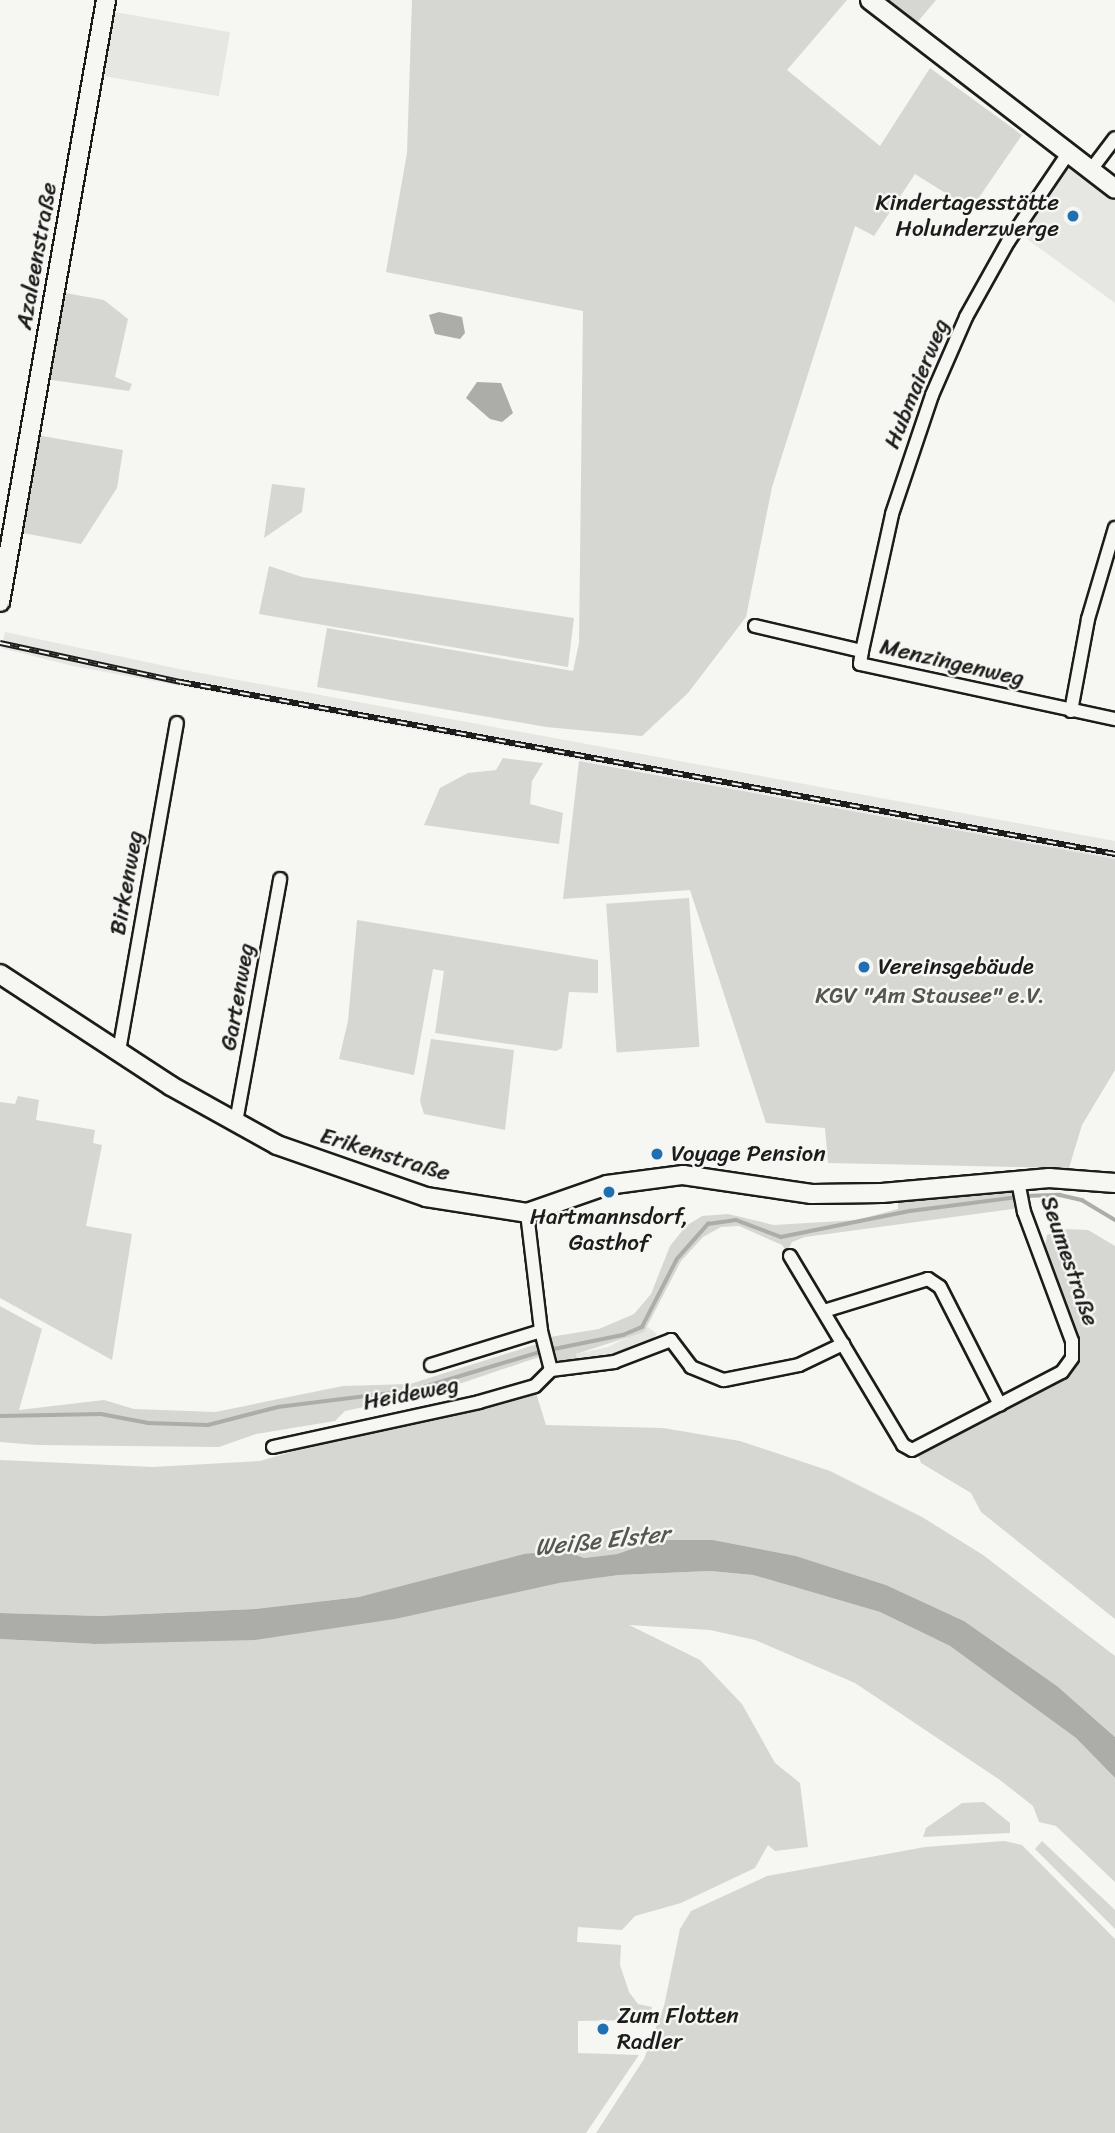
<!DOCTYPE html>
<html>
<head>
<meta charset="utf-8">
<style>
	body { margin:0 }
	#map { position:relative; width:1115px; height:2133px; overflow:hidden; background:#f6f6f2; font-family:Sriracha,sans-serif }
	div>[style] { position:absolute }
	.built>* { inset:0; background:#e6e6e2; transform-origin:0 0 }
	.green>* { inset:0; background:#d6d6d2; transform-origin:0 0 }
	.water>* { inset:0; background:#acaca9 }
	.stream>* { height:3.5px; margin:-1.75px; padding:0 1.75px; transform-origin:1.75px; border-radius:1.75px; background:#acaca9 }
	.roads { filter:drop-shadow(2px 0 #1c1c1c) drop-shadow(-2px 0 #1c1c1c) drop-shadow(0 2px #1c1c1c) drop-shadow(0 -2px #1c1c1c) }
	.street>* { height:12px; margin:-6px; padding:0 6px; transform-origin:6px; border-radius:6px; background:#f6f6f2 }
	.secondary>* { height:18px; margin:-9px; padding:0 9px; transform-origin:9px; border-radius:9px; background:#f6f6f2 }
	.rail>* { height:6px; margin-top:-3px; transform-origin:0; background:repeating-linear-gradient(90deg,#f6f6f2 0 10px,#1c1c1c 0 20px); box-sizing:border-box; border-block:2px solid #1c1c1c }
	.dots>* { width:19px; height:19px; translate:-50% -50%; box-sizing:border-box; border:4px solid #f6f6f2; border-radius:50% }
	span { translate:-50% -50%; white-space:nowrap; text-align:center; line-height:1.15; -webkit-text-stroke:5px #f6f6f2; paint-order:stroke }
	.poi-label { font-size:23px; color:#1c1c1c }
	.right { translate:-100% -50%; text-align:right }
	.left { translate:0 -50%; text-align:left }
	.street-label { font-size:23px; color:#1c1c1c }
	.park-label { font-size:23px; color:#545453 }
	.water-label { font-size:24px; color:#565654; font-style:italic }
</style>
</head>
<body>
<div id="map">
	<div class="built">
		<div style="left:109px;top:11px;width:123px;height:65px;rotate:10deg"></div>
		<div style="clip-path:polygon(1068px 164px,1115px 199px,1115px 303px,1020px 234px)"></div>
		<div style="clip-path:polygon(5px 632px,184px 670px,1115px 841px,1115px 859px,73px 666px,1px 648px)"></div>
		<div style="clip-path:polygon(648px 1327px,657px 1334px,650px 1342px,578px 1364px,576px 1354px,608px 1347px)"></div>
	</div>
	<div class="green">
		<div style="clip-path:polygon(412px 0,847px 0,787px 70px,880px 146px,930px 68px,1022px 135px,971px 209px,915px 174px,874px 236px,855px 226px,772px 487px,746px 617px,688px 693px,642px 736px,546px 727px,317px 687px,327px 628px,573px 671px,579px 643px,583px 311px,386px 272px,407px 153px)"></div>
		<div style="clip-path:polygon(884px 0,936px 0,915px 25px)"></div>
		<div style="clip-path:polygon(60px 292px,104px 300px,128px 319px,115px 377px,132px 384px,129px 391px,45px 379px)"></div>
		<div style="clip-path:polygon(36px 435px,123px 450px,117px 488px,81px 544px,23px 533px)"></div>
		<div style="clip-path:polygon(272px 484px,305px 488px,302px 512px,264px 538px)"></div>
		<div style="clip-path:polygon(269px 566px,302px 577px,574px 618px,568px 667px,259px 614px)"></div>
		<div style="clip-path:polygon(503px 758px,543px 763px,532px 781px,530px 804px,563px 813px,559px 844px,424px 825px,440px 788px,468px 773px,496px 770px)"></div>
		<div style="clip-path:polygon(579px 761px,1115px 859px,1115px 1070px,1082px 1125px,1069px 1168px,828px 1163px,825px 1128px,766px 1123px,690px 890px,563px 899px)"></div>
		<div style="left:689px;top:898px;width:149px;height:83px;rotate:86deg"></div>
		<div style="clip-path:polygon(357px 920px,598px 960px,598px 993px,569px 992px,562px 1048px,556px 1051px,435px 1033px,444px 971px,433px 969px,414px 1075px,339px 1059px,348px 1021px)"></div>
		<div style="clip-path:polygon(431px 1039px,514px 1050px,505px 1130px,424px 1114px,420px 1101px)"></div>
		<div style="clip-path:polygon(18px 1096px,39px 1100px,36px 1120px,95px 1130px,93px 1143px,102px 1145px,86px 1226px,132px 1234px,112px 1360px,0 1298px,0 1102px,15px 1104px)"></div>
		<div style="clip-path:polygon(1009px 1185px,1017px 1193px,1020px 1208px,805px 1237px,792px 1242px,787px 1252px,782px 1245px,739px 1226px,721px 1227px,703px 1237px,681px 1261px,644px 1332px,576px 1354px,578px 1364px,558px 1362px,551px 1356px,550px 1337px,599px 1329px,634px 1314px,651px 1294px,670px 1246px,686px 1226px,702px 1216px,728px 1214px,774px 1225px,857px 1220px,898px 1209px,898px 1198px)"></div>
		<div style="clip-path:polygon(1062px 1229px,1088px 1230px,1115px 1246px,1115px 1619px,981px 1512px,971px 1493px,921px 1463px,917px 1452px,1072px 1367px,1044px 1252px,1047px 1235px)"></div>
		<div style="clip-path:polygon(0 1306px,42px 1329px,19px 1410px,104px 1400px,134px 1409px,215px 1412px,343px 1386px,410px 1384px,537px 1344px,542px 1356px,438px 1391px,345px 1411px,335px 1421px,256px 1434px,219px 1447px,37px 1445px,0 1442px)"></div>
		<div style="clip-path:polygon(536px 1393px,546px 1425px,663px 1428px,740px 1441px,830px 1471px,922px 1517px,983px 1555px,1115px 1656px,1115px 1737px,1057px 1686px,964px 1621px,886px 1585px,796px 1556px,713px 1540px,658px 1540px,617px 1554px,584px 1558px,564px 1550px,359px 1597px,255px 1609px,100px 1616px,0 1613px,0 1460px,153px 1467px,260px 1461px,370px 1429px)"></div>
		<div style="clip-path:polygon(710px 1571px,753px 1575px,880px 1612px,950px 1646px,1076px 1738px,1115px 1778px,1115px 1882px,1056px 1826px,1039px 1822px,1033px 1806px,1000px 1780px,855px 1683px,755px 1640px,710px 1630px,629px 1625px,700px 1660px,742px 1704px,775px 1763px,800px 1783px,808px 1847px,775px 1851px,768px 1845px,755px 1868px,681px 1903px,635px 1916px,622px 1930px,578px 1927px,577px 1942px,621px 1945px,620px 1965px,629px 1992px,638px 2004px,652px 2007px,649px 2020px,578px 2021px,578px 2053px,639px 2055px,586px 2133px,0 2133px,0 1639px,95px 1644px,619px 1575px)"></div>
		<div style="clip-path:polygon(984px 1802px,1010px 1823px,1010px 1833px,923px 1837px,926px 1828px,962px 1803px)"></div>
		<div style="clip-path:polygon(1004px 1841px,1022px 1845px,1115px 1939px,1115px 2133px,596px 2133px,644px 2059px,664px 2006px,680px 1929px,691px 1911px,767px 1876px,925px 1847px)"></div>
		<div style="clip-path:polygon(1042px 1841px,1115px 1910px,1115px 1929px,1035px 1849px)"></div>
	</div>
	<div class="water">
		<div style="clip-path:polygon(439px 312px,462px 317px,465px 333px,460px 339px,435px 334px,429px 315px)"></div>
		<div style="clip-path:polygon(477px 382px,501px 383px,513px 413px,502px 422px,490px 419px,466px 398px)"></div>
		<div style="clip-path:polygon(658px 1540px,713px 1540px,796px 1556px,886px 1585px,964px 1621px,1057px 1686px,1115px 1737px,1115px 1778px,1076px 1738px,950px 1646px,880px 1612px,753px 1575px,710px 1571px,619px 1575px,559px 1583px,395px 1619px,255px 1640px,95px 1644px,0 1639px,0 1613px,100px 1616px,255px 1609px,359px 1597px,524px 1554px,564px 1550px,584px 1558px,617px 1554px)"></div>
	</div>
	<div class="stream">
		<div style="left:1025px;top:1196px;width:35px;rotate:-2deg"></div>
		<div style="left:1060px;top:1195px;width:23px;rotate:13deg"></div>
		<div style="left:1082px;top:1200px;width:39px;rotate:31deg"></div>
		<div style="left:549px;top:1350px;width:76px;rotate:-11.5deg"></div>
		<div style="left:623px;top:1335px;width:21px;rotate:-23deg"></div>
		<div style="left:642px;top:1327px;width:76px;rotate:-62.8deg"></div>
		<div style="left:677px;top:1259px;width:47px;rotate:-48.5deg"></div>
		<div style="left:708px;top:1224px;width:28px;rotate:-8deg"></div>
		<div style="left:736px;top:1220px;width:48px;rotate:20.7deg"></div>
		<div style="left:781px;top:1237px;width:132px;rotate:-11.4deg"></div>
		<div style="left:910px;top:1211px;width:109px;rotate:-7.4deg"></div>
		<div style="left:0;top:1416px;width:101px;rotate:-1.1deg"></div>
		<div style="left:101px;top:1414px;width:48px;rotate:10.8deg"></div>
		<div style="left:148px;top:1423px;width:60px;rotate:1.9deg"></div>
		<div style="left:208px;top:1425px;width:72px;rotate:-14.4deg"></div>
		<div style="left:278px;top:1407px;width:137px;rotate:-7.1deg"></div>
		<div style="left:414px;top:1390px;width:135px;rotate:-16.8deg"></div>
	</div>
	<div class="roads">
		<div class="street">
			<div style="left:1090px;top:171px;width:41px;rotate:-52.9deg"></div>
			<div style="left:755px;top:626px;width:110px;rotate:13.2deg"></div>
			<div style="left:862px;top:651px;width:13px;rotate:99deg"></div>
			<div style="left:860px;top:664px;width:261px;rotate:12.2deg"></div>
			<div style="left:862px;top:651px;width:140px;rotate:-77.6deg"></div>
			<div style="left:892px;top:514px;width:126px;rotate:-71.4deg"></div>
			<div style="left:932px;top:395px;width:85px;rotate:-66.4deg"></div>
			<div style="left:966px;top:317px;width:86px;rotate:-60.8deg"></div>
			<div style="left:1008px;top:242px;width:105px;rotate:-55.9deg"></div>
			<div style="left:1071px;top:711px;width:94px;rotate:-79.5deg"></div>
			<div style="left:1088px;top:619px;width:95px;rotate:-73.5deg"></div>
			<div style="left:119px;top:1051px;width:333px;rotate:-80deg"></div>
			<div style="left:236px;top:1122px;width:247px;rotate:-79.7deg"></div>
			<div style="left:527px;top:1213px;width:119px;rotate:83.2deg"></div>
			<div style="left:541px;top:1331px;width:40px;rotate:75.6deg"></div>
			<div style="left:790px;top:1256px;width:220px;rotate:59.1deg"></div>
			<div style="left:903px;top:1445px;width:10px;rotate:29deg"></div>
			<div style="left:912px;top:1450px;width:169px;rotate:-27.5deg"></div>
			<div style="left:1062px;top:1372px;width:17px;rotate:-54deg"></div>
			<div style="left:1072px;top:1358px;width:17px;rotate:-90deg"></div>
			<div style="left:1072px;top:1341px;width:138px;rotate:-110.4deg"></div>
			<div style="left:1024px;top:1212px;width:33px;rotate:-101deg"></div>
			<div style="left:824px;top:1311px;width:109px;rotate:-17.1deg"></div>
			<div style="left:928px;top:1279px;width:14px;rotate:34deg"></div>
			<div style="left:940px;top:1287px;width:132px;rotate:63deg"></div>
			<div style="left:431px;top:1365px;width:115px;rotate:-17.2deg"></div>
			<div style="left:273px;top:1447px;width:211px;rotate:-12.3deg"></div>
			<div style="left:479px;top:1402px;width:58px;rotate:-15.9deg"></div>
			<div style="left:535px;top:1386px;width:23px;rotate:-45deg"></div>
			<div style="left:551px;top:1370px;width:64px;rotate:-7.2deg"></div>
			<div style="left:614px;top:1362px;width:61px;rotate:-21.1deg"></div>
			<div style="left:671px;top:1340px;width:34px;rotate:53deg"></div>
			<div style="left:691px;top:1367px;width:35px;rotate:22deg"></div>
			<div style="left:724px;top:1380px;width:76px;rotate:-11.3deg"></div>
			<div style="left:799px;top:1365px;width:49px;rotate:-25.5deg"></div>
		</div>
		<div class="secondary">
			<div style="left:870px;top:0;width:309px;rotate:37.6deg"></div>
			<div style="left:0;top:602px;width:611px;rotate:-80.01deg"></div>
			<div style="left:0;top:974px;width:204px;rotate:33.2deg"></div>
			<div style="left:171px;top:1086px;width:121px;rotate:29.1deg"></div>
			<div style="left:277px;top:1145px;width:158px;rotate:19.2deg"></div>
			<div style="left:426px;top:1197px;width:102px;rotate:9deg"></div>
			<div style="left:527px;top:1213px;width:85px;rotate:-19.3deg"></div>
			<div style="left:607px;top:1185px;width:77px;rotate:-7.5deg"></div>
			<div style="left:683px;top:1175px;width:130px;rotate:8.4deg"></div>
			<div style="left:812px;top:1194px;width:70px;rotate:-0.8deg"></div>
			<div style="left:882px;top:1193px;width:168px;rotate:-5.1deg"></div>
			<div style="left:1049px;top:1178px;width:66px;rotate:4.3deg"></div>
		</div>
	</div>
	<div class="rail">
		<div style="left:0;top:643px;width:185px;rotate:12.2deg"></div>
		<div style="left:181px;top:682px;width:950px;rotate:10.43deg"></div>
	</div>
	<div class="dots">
		<div style="left:1073px;top:216px;background:#1f6fb2"></div>
		<div style="left:864px;top:967px;background:#1f6fb2"></div>
		<div style="left:657px;top:1154px;background:#1f6fb2"></div>
		<div style="left:609px;top:1192px;background:#1f6fb2"></div>
		<div style="left:603px;top:2029px;background:#1f6fb2"></div>
	</div>
	<div class="poi-label">
		<span class="right" style="left:1059px;top:216px">Kindertagesstätte<br>Holunderzwerge</span>
		<span class="left" style="left:878px;top:967px">Vereinsgebäude</span>
		<span class="left" style="left:671px;top:1154px">Voyage Pension</span>
		<span style="left:609px;top:1230px">Hartmannsdorf,<br>Gasthof</span>
		<span class="left" style="left:617px;top:2029px">Zum Flotten<br>Radler</span>
	</div>
	<div class="street-label">
		<span style="left:37px;top:256px;rotate:-80deg">Azaleenstraße</span>
		<span style="left:917px;top:384px;rotate:-68deg">Hubmaierweg</span>
		<span style="left:952px;top:663px;rotate:13deg">Menzingenweg</span>
		<span style="left:127px;top:883px;rotate:-80deg">Birkenweg</span>
		<span style="left:238px;top:997px;rotate:-80deg">Gartenweg</span>
		<span style="left:385px;top:1155px;rotate:17deg">Erikenstraße</span>
		<span style="left:1069px;top:1261px;rotate:71deg">Seumestraße</span>
		<span style="left:411px;top:1394px;rotate:-11deg">Heideweg</span>
	</div>
	<div class="park-label">
		<span style="left:930px;top:996px">KGV "Am Stausee" e.V.</span>
	</div>
	<div class="water-label">
		<span style="left:602px;top:1541px;rotate:-6deg">Weiße Elster</span>
	</div>
</div>
</body>
</html>
